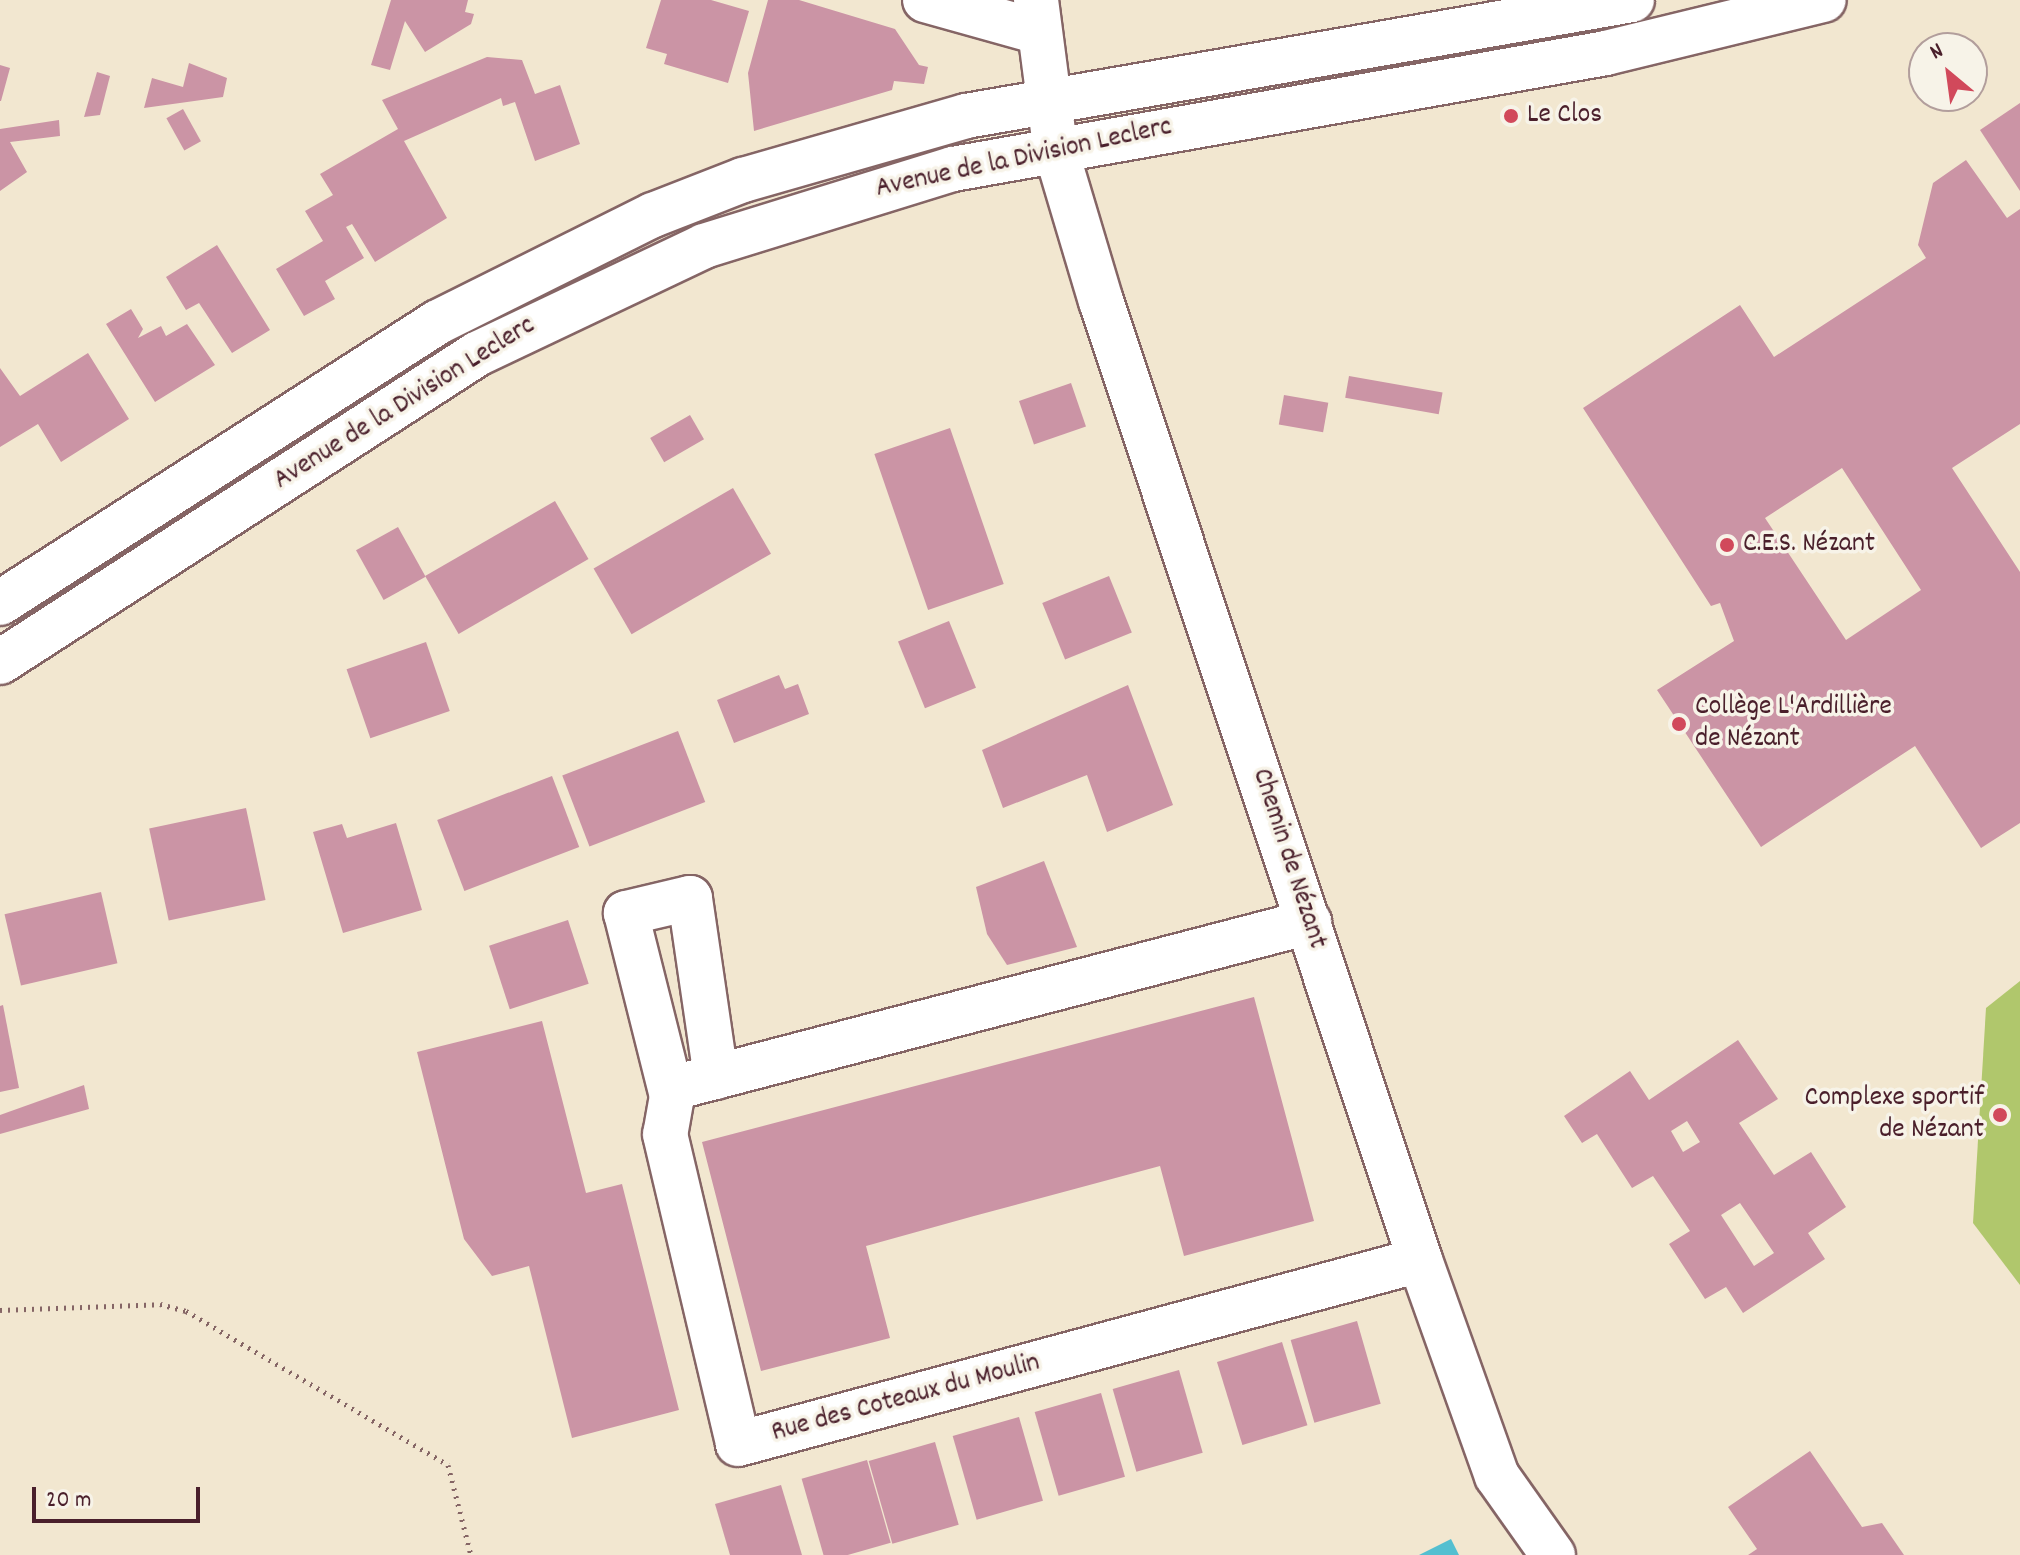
<!DOCTYPE html>
<html>
<head>
<meta charset="utf-8">
<style>
	body { margin:0 }
	#map { position:relative; width:2020px; height:1555px; overflow:hidden; background:#f2e7d0; font-family:Dekko,sans-serif }
	div>[style] { position:absolute }
	.green>* { inset:0; background:#b0c76c }
	.water>* { inset:0; background:#54bfd0 }
	.building>* { inset:0; background:#cb94a5; transform-origin:0 0 }
	.path>* { height:5px; margin-top:-2.5px; transform-origin:0; background:repeating-linear-gradient(90deg,#856565 0 2px,transparent 0 8px) }
	.roads { filter:drop-shadow(2px 0 #856565) drop-shadow(-2px 0 #856565) drop-shadow(0 2px #856565) drop-shadow(0 -2px #856565) }
	.street>* { height:44px; margin:-22px; padding:0 22px; transform-origin:22px; border-radius:22px; background:#fff }
	.primary>* { height:44px; margin:-22px; padding:0 22px; transform-origin:22px; border-radius:22px; background:#fff }
	.dots>* { width:22px; height:22px; translate:-50% -50%; box-sizing:border-box; border:4px solid #f7f3e8; border-radius:50% }
	span { translate:-50% -50%; white-space:nowrap; text-align:center; line-height:1.15; -webkit-text-stroke:7px #f7f3e8; paint-order:stroke }
	.poi-label { font-size:28px; color:#4a1f2b }
	.left { translate:0 -50%; text-align:left }
	.right { translate:-100% -50%; text-align:right }
	.street-label { font-size:28px; color:#4a1f2b }
	.north { position:absolute; left:1908px; top:32px; width:80px; height:80px; box-sizing:border-box; background:#f7f3e8; border:2px solid #b29e9c; border-radius:50%; rotate:331deg; font-size:22px; font-weight:700; line-height:32px; text-align:center; color:#4a1f2b }
	.north::after { content:''; display:block; margin:auto; width:28px; height:36px; background:#d1495b; clip-path:polygon(50% 0,100% 100%,50% 72%,0 100%) }
	.scale { position:absolute; left:32px; top:1487px; width:168px; height:36px; box-sizing:border-box; border:4px solid #4a1f2b; border-top:0; padding-left:10px; font-size:24px; line-height:28px; white-space:nowrap; color:#4a1f2b; -webkit-text-stroke:6px #f7f3e8; paint-order:stroke }
</style>
</head>
<body>
<div id="map">
	<div class="green">
		<div style="clip-path:polygon(2020px 981px,2020px 1285px,1973px 1223px,1986px 1008px)"></div>
	</div>
	<div class="water">
		<div style="clip-path:polygon(1451px 1539px,1459px 1555px,1419px 1555px)"></div>
	</div>
	<div class="building">
		<div style="clip-path:polygon(391px 0,468px 0,465px 12px,474px 14px,471px 24px,425px 52px,405px 21px,390px 70px,371px 65px)"></div>
		<div style="clip-path:polygon(661px 0,711px 0,749px 11px,728px 83px,664px 64px,667px 54px,646px 48px)"></div>
		<div style="clip-path:polygon(768px 0,799px 0,895px 29px,919px 65px,928px 67px,924px 84px,894px 81px,892px 90px,754px 131px,748px 73px)"></div>
		<div style="clip-path:polygon(487px 57px,522px 60px,535px 94px,560px 85px,580px 144px,535px 161px,515px 102px,503px 106px,501px 98px,404px 141px,447px 218px,375px 262px,352px 224px,346px 227px,364px 258px,325px 281px,335px 299px,304px 316px,276px 269px,323px 241px,305px 211px,333px 195px,320px 174px,398px 129px,382px 100px)"></div>
		<div style="clip-path:polygon(189px 63px,227px 78px,223px 97px,144px 108px,152px 78px,183px 87px)"></div>
		<div style="clip-path:polygon(0 65px,10px 68px,1px 101px,0 101px)"></div>
		<div style="clip-path:polygon(97px 72px,110px 76px,100px 115px,84px 117px)"></div>
		<div style="clip-path:polygon(2020px 103px,2020px 191px,1980px 130px)"></div>
		<div style="left:183px;top:109px;width:37px;height:19px;rotate:61deg"></div>
		<div style="clip-path:polygon(59px 120px,60px 136px,10px 142px,27px 172px,0 191px,0 129px)"></div>
		<div style="clip-path:polygon(evenodd,1966px 160px,2007px 218px,2020px 209px,2020px 424px,1952px 468px,2020px 572px,2020px 823px,1981px 848px,1915px 746px,1761px 847px,1657px 690px,1734px 641px,1720px 603px,1711px 606px,1583px 408px,1740px 305px,1774px 357px,1926px 258px,1918px 245px,1933px 183px,1966px 160px,1842px 468px,1921px 590px,1846px 640px,1765px 518px,1842px 468px)"></div>
		<div style="clip-path:polygon(217px 245px,270px 330px,232px 353px,199px 303px,186px 310px,166px 277px)"></div>
		<div style="clip-path:polygon(131px 309px,143px 329px,138px 338px,161px 326px,166px 336px,187px 324px,215px 365px,155px 402px,106px 324px)"></div>
		<div style="clip-path:polygon(88px 353px,129px 419px,61px 462px,38px 424px,0 447px,0 368px,20px 396px)"></div>
		<div style="left:1349px;top:376px;width:95px;height:22px;rotate:10deg"></div>
		<div style="left:1071px;top:383px;width:46px;height:55px;rotate:71deg"></div>
		<div style="left:1284px;top:395px;width:45px;height:30px;rotate:10deg"></div>
		<div style="left:690px;top:415px;width:28px;height:46px;rotate:60deg"></div>
		<div style="left:950px;top:428px;width:165px;height:80px;rotate:71deg"></div>
		<div style="left:733px;top:488px;width:76px;height:161px;rotate:60deg"></div>
		<div style="left:555px;top:501px;width:67px;height:150px;rotate:60deg"></div>
		<div style="left:398px;top:527px;width:57px;height:48px;rotate:61deg"></div>
		<div style="left:1109px;top:576px;width:61px;height:72px;rotate:68deg"></div>
		<div style="left:949px;top:621px;width:72px;height:55px;rotate:68deg"></div>
		<div style="left:426px;top:642px;width:73px;height:84px;rotate:71deg"></div>
		<div style="clip-path:polygon(779px 675px,785px 689px,798px 684px,809px 714px,734px 743px,717px 700px)"></div>
		<div style="clip-path:polygon(1128px 685px,1173px 805px,1107px 832px,1087px 775px,1003px 808px,982px 750px)"></div>
		<div style="left:678px;top:731px;width:76px;height:124px;rotate:69deg"></div>
		<div style="left:552px;top:776px;width:76px;height:123px;rotate:69deg"></div>
		<div style="left:246px;top:808px;width:94px;height:99px;rotate:78deg"></div>
		<div style="clip-path:polygon(396px 823px,422px 910px,343px 933px,313px 832px,342px 824px,347px 838px)"></div>
		<div style="clip-path:polygon(1044px 861px,1077px 947px,1007px 965px,987px 934px,976px 887px)"></div>
		<div style="left:101px;top:892px;width:73px;height:99px;rotate:77deg"></div>
		<div style="left:568px;top:920px;width:67px;height:83px;rotate:72deg"></div>
		<div style="clip-path:polygon(1254px 997px,1314px 1221px,1184px 1256px,1160px 1166px,974px 1216px,866px 1246px,890px 1338px,761px 1371px,702px 1142px)"></div>
		<div style="clip-path:polygon(3px 1005px,19px 1088px,0 1092px,0 1006px)"></div>
		<div style="clip-path:polygon(542px 1021px,586px 1193px,622px 1184px,679px 1410px,572px 1438px,529px 1266px,492px 1276px,464px 1239px,417px 1052px)"></div>
		<div style="clip-path:polygon(evenodd,1738px 1040px,1778px 1099px,1739px 1123px,1774px 1175px,1811px 1152px,1846px 1207px,1808px 1233px,1825px 1259px,1743px 1313px,1726px 1287px,1705px 1299px,1669px 1244px,1690px 1231px,1653px 1176px,1632px 1188px,1597px 1134px,1582px 1143px,1564px 1116px,1630px 1071px,1649px 1100px,1738px 1040px,1687px 1121px,1700px 1142px,1683px 1152px,1671px 1131px,1687px 1121px,1738px 1040px,1740px 1203px,1774px 1253px,1754px 1266px,1721px 1215px,1740px 1203px)"></div>
		<div style="clip-path:polygon(84px 1085px,89px 1109px,0 1134px,0 1115px)"></div>
		<div style="left:1357px;top:1321px;width:86px;height:69px;rotate:74deg"></div>
		<div style="left:1282px;top:1342px;width:87px;height:68px;rotate:73deg"></div>
		<div style="left:1179px;top:1370px;width:86px;height:69px;rotate:74deg"></div>
		<div style="left:1101px;top:1393px;width:87px;height:69px;rotate:74deg"></div>
		<div style="left:1019px;top:1417px;width:87px;height:69px;rotate:74deg"></div>
		<div style="left:935px;top:1442px;width:86px;height:69px;rotate:74deg"></div>
		<div style="clip-path:polygon(1810px 1451px,1862px 1527px,1882px 1523px,1904px 1555px,1748px 1555px,1757px 1549px,1728px 1507px)"></div>
		<div style="left:867px;top:1460px;width:86px;height:68px;rotate:74deg"></div>
		<div style="clip-path:polygon(781px 1485px,802px 1555px,730px 1555px,715px 1504px)"></div>
	</div>
	<div class="path">
		<div style="left:0;top:1310px;width:160px;rotate:-2.1deg"></div>
		<div style="left:160px;top:1304px;width:27px;rotate:15deg"></div>
		<div style="left:186px;top:1311px;width:304px;rotate:30.4deg"></div>
		<div style="left:448px;top:1465px;width:93px;rotate:75.7deg"></div>
	</div>
	<div class="roads">
		<div class="street">
			<div style="left:925px;top:0;width:118px;rotate:15.7deg"></div>
			<div style="left:1036px;top:0;width:148px;rotate:82.6deg"></div>
			<div style="left:1055px;top:147px;width:161px;rotate:73.4deg"></div>
			<div style="left:1101px;top:301px;width:1011px;rotate:71.6deg"></div>
			<div style="left:1420px;top:1260px;width:229px;rotate:70.4deg"></div>
			<div style="left:1497px;top:1476px;width:97px;rotate:54.7deg"></div>
			<div style="left:716px;top:1077px;width:181px;rotate:-98.3deg"></div>
			<div style="left:690px;top:898px;width:66px;rotate:166.8deg"></div>
			<div style="left:626px;top:913px;width:189px;rotate:75.9deg"></div>
			<div style="left:672px;top:1096px;width:39px;rotate:100deg"></div>
			<div style="left:665px;top:1134px;width:318px;rotate:76.7deg"></div>
			<div style="left:738px;top:1444px;width:706px;rotate:-15.1deg"></div>
			<div style="left:688px;top:1084px;width:642px;rotate:-14.62deg"></div>
		</div>
		<div class="primary">
			<div style="left:0;top:603px;width:520px;rotate:-32.68deg"></div>
			<div style="left:438px;top:322px;width:240px;rotate:-26.5deg"></div>
			<div style="left:653px;top:215px;width:97px;rotate:-21.3deg"></div>
			<div style="left:743px;top:180px;width:232px;rotate:-16deg"></div>
			<div style="left:966px;top:116px;width:676px;rotate:-9.88deg"></div>
			<div style="left:0;top:662px;width:568px;rotate:-32.85deg"></div>
			<div style="left:477px;top:354px;width:251px;rotate:-25.4deg"></div>
			<div style="left:704px;top:246px;width:261px;rotate:-17.2deg"></div>
			<div style="left:953px;top:169px;width:663px;rotate:-10.07deg"></div>
			<div style="left:1606px;top:53px;width:224px;rotate:-13.7deg"></div>
		</div>
	</div>
	<div class="dots">
		<div style="left:1511px;top:116px;background:#d1495b"></div>
		<div style="left:1727px;top:545px;background:#d1495b"></div>
		<div style="left:1679px;top:724px;background:#d1495b"></div>
		<div style="left:2000px;top:1115px;background:#d1495b"></div>
	</div>
	<div class="poi-label">
		<span class="left" style="left:1527px;top:116px">Le Clos</span>
		<span class="left" style="left:1743px;top:545px">C.E.S. Nézant</span>
		<span class="left" style="left:1695px;top:724px">Collège L'Ardillière<br>de Nézant</span>
		<span class="right" style="left:1984px;top:1115px">Complexe sportif<br>de Nézant</span>
	</div>
	<div class="street-label">
		<span style="left:1024px;top:159px;rotate:-12deg">Avenue de la Division Leclerc</span>
		<span style="left:405px;top:404px;rotate:-32deg">Avenue de la Division Leclerc</span>
		<span style="left:1288px;top:859px;rotate:72deg">Chemin de Nézant</span>
		<span style="left:906px;top:1399px;rotate:-15deg">Rue des Coteaux du Moulin</span>
	</div>
	<div class="north">N</div>
	<div class="scale">20 m</div>
</div>
</body>
</html>
